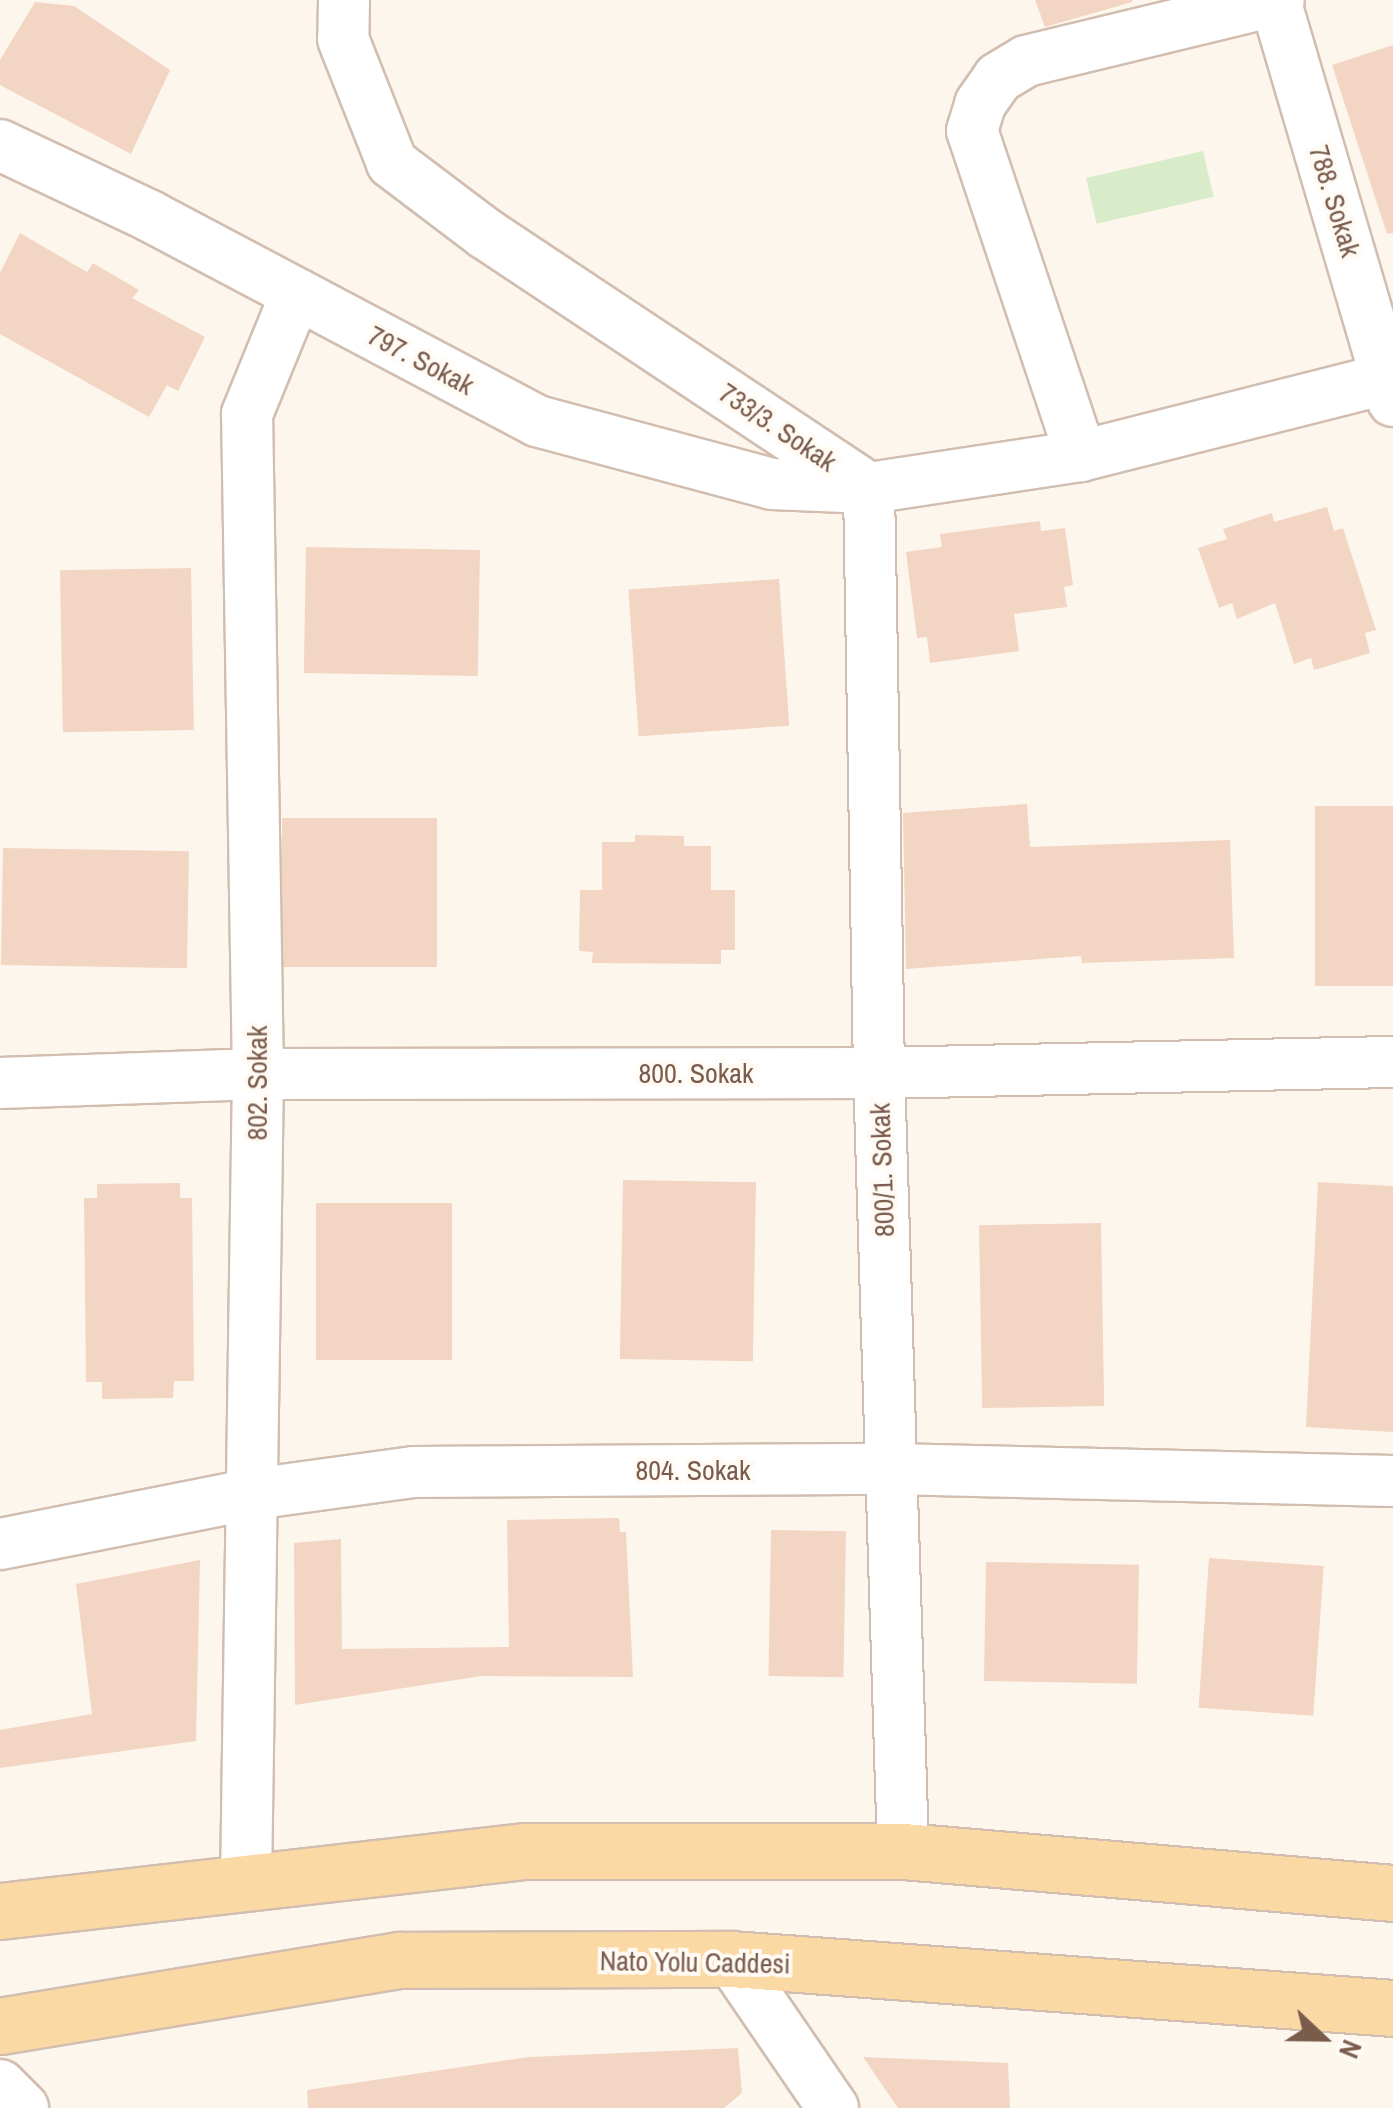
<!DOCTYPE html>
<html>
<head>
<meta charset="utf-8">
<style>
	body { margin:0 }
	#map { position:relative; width:1393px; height:2108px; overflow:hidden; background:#fdf6ec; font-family:"Archivo Narrow",sans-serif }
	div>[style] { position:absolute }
	.green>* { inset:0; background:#d8ecc9; transform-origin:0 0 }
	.building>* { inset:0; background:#f3d5c3; transform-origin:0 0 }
	.roads { filter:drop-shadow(2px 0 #d1beb0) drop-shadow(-2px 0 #d1beb0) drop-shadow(0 2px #d1beb0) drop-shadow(0 -2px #d1beb0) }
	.minor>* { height:50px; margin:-25px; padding:0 25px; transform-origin:25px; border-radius:25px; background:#fff }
	.major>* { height:55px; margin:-27.5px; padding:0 27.5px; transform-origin:27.5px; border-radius:27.5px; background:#fbd9a5 }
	span { translate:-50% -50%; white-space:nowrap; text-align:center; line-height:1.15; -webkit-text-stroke:8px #fffaf3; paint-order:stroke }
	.street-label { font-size:28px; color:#7a5c4d }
	.north { position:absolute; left:1273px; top:1988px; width:100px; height:100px; -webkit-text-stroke:8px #fffaf3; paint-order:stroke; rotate:112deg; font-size:28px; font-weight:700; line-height:40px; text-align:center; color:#7a5c4d }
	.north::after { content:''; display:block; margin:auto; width:35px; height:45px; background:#7a5c4d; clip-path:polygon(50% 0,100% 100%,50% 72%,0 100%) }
</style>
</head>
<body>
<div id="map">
	<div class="green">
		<div style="left:1203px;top:151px;width:47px;height:120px;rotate:77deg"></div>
	</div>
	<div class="building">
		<div style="clip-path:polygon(1035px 0,1132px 0,1132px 2px,1045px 27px)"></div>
		<div style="clip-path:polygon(35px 2px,74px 6px,170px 70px,131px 154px,0 85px,0 60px)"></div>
		<div style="clip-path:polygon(1393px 45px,1393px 233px,1387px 234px,1332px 65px)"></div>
		<div style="clip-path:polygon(20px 233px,87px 272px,93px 263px,139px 290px,132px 298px,205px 337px,178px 391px,167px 385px,149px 417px,0 334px,0 273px)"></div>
		<div style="clip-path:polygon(1327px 507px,1334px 531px,1343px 528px,1376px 630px,1365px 633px,1370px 653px,1314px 670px,1311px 658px,1294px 664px,1275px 603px,1237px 619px,1232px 603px,1219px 608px,1198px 548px,1227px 539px,1223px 529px,1272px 513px,1274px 522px)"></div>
		<div style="clip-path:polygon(1040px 521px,1041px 531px,1065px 528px,1073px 585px,1064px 587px,1067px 607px,1014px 614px,1019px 651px,930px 663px,927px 637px,917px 638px,906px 552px,942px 547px,940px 534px)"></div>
		<div style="left:306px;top:547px;width:174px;height:126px;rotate:1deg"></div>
		<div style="left:191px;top:568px;width:162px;height:131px;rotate:89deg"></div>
		<div style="left:779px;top:579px;width:147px;height:151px;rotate:86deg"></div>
		<div style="clip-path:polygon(1027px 804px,1030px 847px,1230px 840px,1234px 958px,1082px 963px,1081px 956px,906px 969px,903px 813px)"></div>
		<div style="left:1315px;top:806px;width:78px;height:180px"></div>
		<div style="left:437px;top:818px;width:149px;height:155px;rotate:90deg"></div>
		<div style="clip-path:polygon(635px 835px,684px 836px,684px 846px,711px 846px,711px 890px,735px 890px,735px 950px,721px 950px,721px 964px,592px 963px,593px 952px,579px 951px,580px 890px,602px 890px,602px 842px,635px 842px)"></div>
		<div style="left:3px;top:848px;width:186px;height:117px;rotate:1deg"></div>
		<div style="left:623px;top:1180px;width:133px;height:179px;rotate:1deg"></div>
		<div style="clip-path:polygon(1318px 1182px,1393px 1186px,1393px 1432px,1306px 1427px)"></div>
		<div style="clip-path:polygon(180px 1183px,180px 1198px,192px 1198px,194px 1381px,174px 1381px,173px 1398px,102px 1399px,102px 1382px,86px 1382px,84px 1198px,97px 1198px,97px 1184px)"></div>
		<div style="left:316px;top:1203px;width:136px;height:157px"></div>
		<div style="left:1101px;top:1223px;width:183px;height:122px;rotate:89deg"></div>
		<div style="clip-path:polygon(619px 1518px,620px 1532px,626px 1532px,633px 1677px,481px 1676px,295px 1705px,294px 1543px,341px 1539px,342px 1649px,509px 1647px,507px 1520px)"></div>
		<div style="left:771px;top:1530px;width:75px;height:146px;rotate:1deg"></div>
		<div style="left:1209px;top:1558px;width:115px;height:150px;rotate:4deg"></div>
		<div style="clip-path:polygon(200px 1560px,196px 1741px,0 1768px,0 1730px,92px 1714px,76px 1584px)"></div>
		<div style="left:986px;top:1562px;width:153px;height:119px;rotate:1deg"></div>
		<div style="clip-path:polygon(738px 2048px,742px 2093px,724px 2108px,308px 2108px,307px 2090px,529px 2057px)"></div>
		<div style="clip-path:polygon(863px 2057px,1008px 2063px,1010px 2108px,898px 2108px)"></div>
	</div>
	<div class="roads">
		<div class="minor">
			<div style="left:344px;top:0;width:39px;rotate:91deg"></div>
			<div style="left:343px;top:39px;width:133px;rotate:68.4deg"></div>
			<div style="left:392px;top:163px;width:118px;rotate:37.1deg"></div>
			<div style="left:486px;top:234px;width:460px;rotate:33.6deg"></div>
			<div style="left:869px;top:488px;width:214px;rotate:-8.6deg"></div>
			<div style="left:1081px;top:456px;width:322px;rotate:-14.2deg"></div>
			<div style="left:1275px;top:0;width:418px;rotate:73.6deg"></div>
			<div style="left:0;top:145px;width:166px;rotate:25.3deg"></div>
			<div style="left:150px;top:216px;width:438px;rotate:27.9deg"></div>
			<div style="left:537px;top:421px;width:243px;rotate:15deg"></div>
			<div style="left:772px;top:484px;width:97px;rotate:2.4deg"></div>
			<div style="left:869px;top:488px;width:585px;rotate:89.02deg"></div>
			<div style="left:879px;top:1073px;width:778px;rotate:88.23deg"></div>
			<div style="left:1081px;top:456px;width:343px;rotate:-108.5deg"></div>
			<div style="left:972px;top:131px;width:28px;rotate:-73deg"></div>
			<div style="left:980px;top:104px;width:32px;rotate:-55deg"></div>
			<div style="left:998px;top:78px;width:33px;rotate:-31deg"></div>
			<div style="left:1026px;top:61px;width:260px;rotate:-13.6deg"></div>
			<div style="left:0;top:1083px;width:258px;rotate:-2deg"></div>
			<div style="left:258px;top:1074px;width:621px;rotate:-0.09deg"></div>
			<div style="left:879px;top:1073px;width:514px;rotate:-1.23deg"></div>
			<div style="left:0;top:1544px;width:258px;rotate:-11.2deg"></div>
			<div style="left:253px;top:1494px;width:162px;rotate:-7.8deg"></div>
			<div style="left:414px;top:1472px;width:478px;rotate:-0.4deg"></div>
			<div style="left:892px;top:1469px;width:501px;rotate:1.37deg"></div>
			<div style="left:246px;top:1883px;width:809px;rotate:-89.15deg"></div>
			<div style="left:258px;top:1074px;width:660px;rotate:-90.95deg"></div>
			<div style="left:247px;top:414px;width:130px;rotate:-67.8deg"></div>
			<div style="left:731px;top:1959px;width:181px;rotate:55.6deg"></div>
			<div style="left:0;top:2085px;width:33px;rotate:45deg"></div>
		</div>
		<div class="major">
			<div style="left:0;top:1911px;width:528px;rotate:-6.52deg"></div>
			<div style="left:525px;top:1851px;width:378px"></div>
			<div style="left:903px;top:1851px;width:492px;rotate:4.9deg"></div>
			<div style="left:0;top:2026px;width:405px;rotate:-9.4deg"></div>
			<div style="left:400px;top:1960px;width:331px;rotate:-0.2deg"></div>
			<div style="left:731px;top:1959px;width:664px;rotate:4.23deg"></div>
		</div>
	</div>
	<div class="street-label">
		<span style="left:1335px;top:201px;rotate:73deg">788. Sokak</span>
		<span style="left:421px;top:360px;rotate:28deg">797. Sokak</span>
		<span style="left:778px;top:427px;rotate:34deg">733/3. Sokak</span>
		<span style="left:696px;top:1073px">800. Sokak</span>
		<span style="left:257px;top:1083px;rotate:-90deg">802. Sokak</span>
		<span style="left:882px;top:1170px;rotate:-92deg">800/1. Sokak</span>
		<span style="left:693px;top:1470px">804. Sokak</span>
		<span style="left:695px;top:1962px;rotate:1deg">Nato Yolu Caddesi</span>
	</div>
	<div class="north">N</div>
</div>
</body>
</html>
